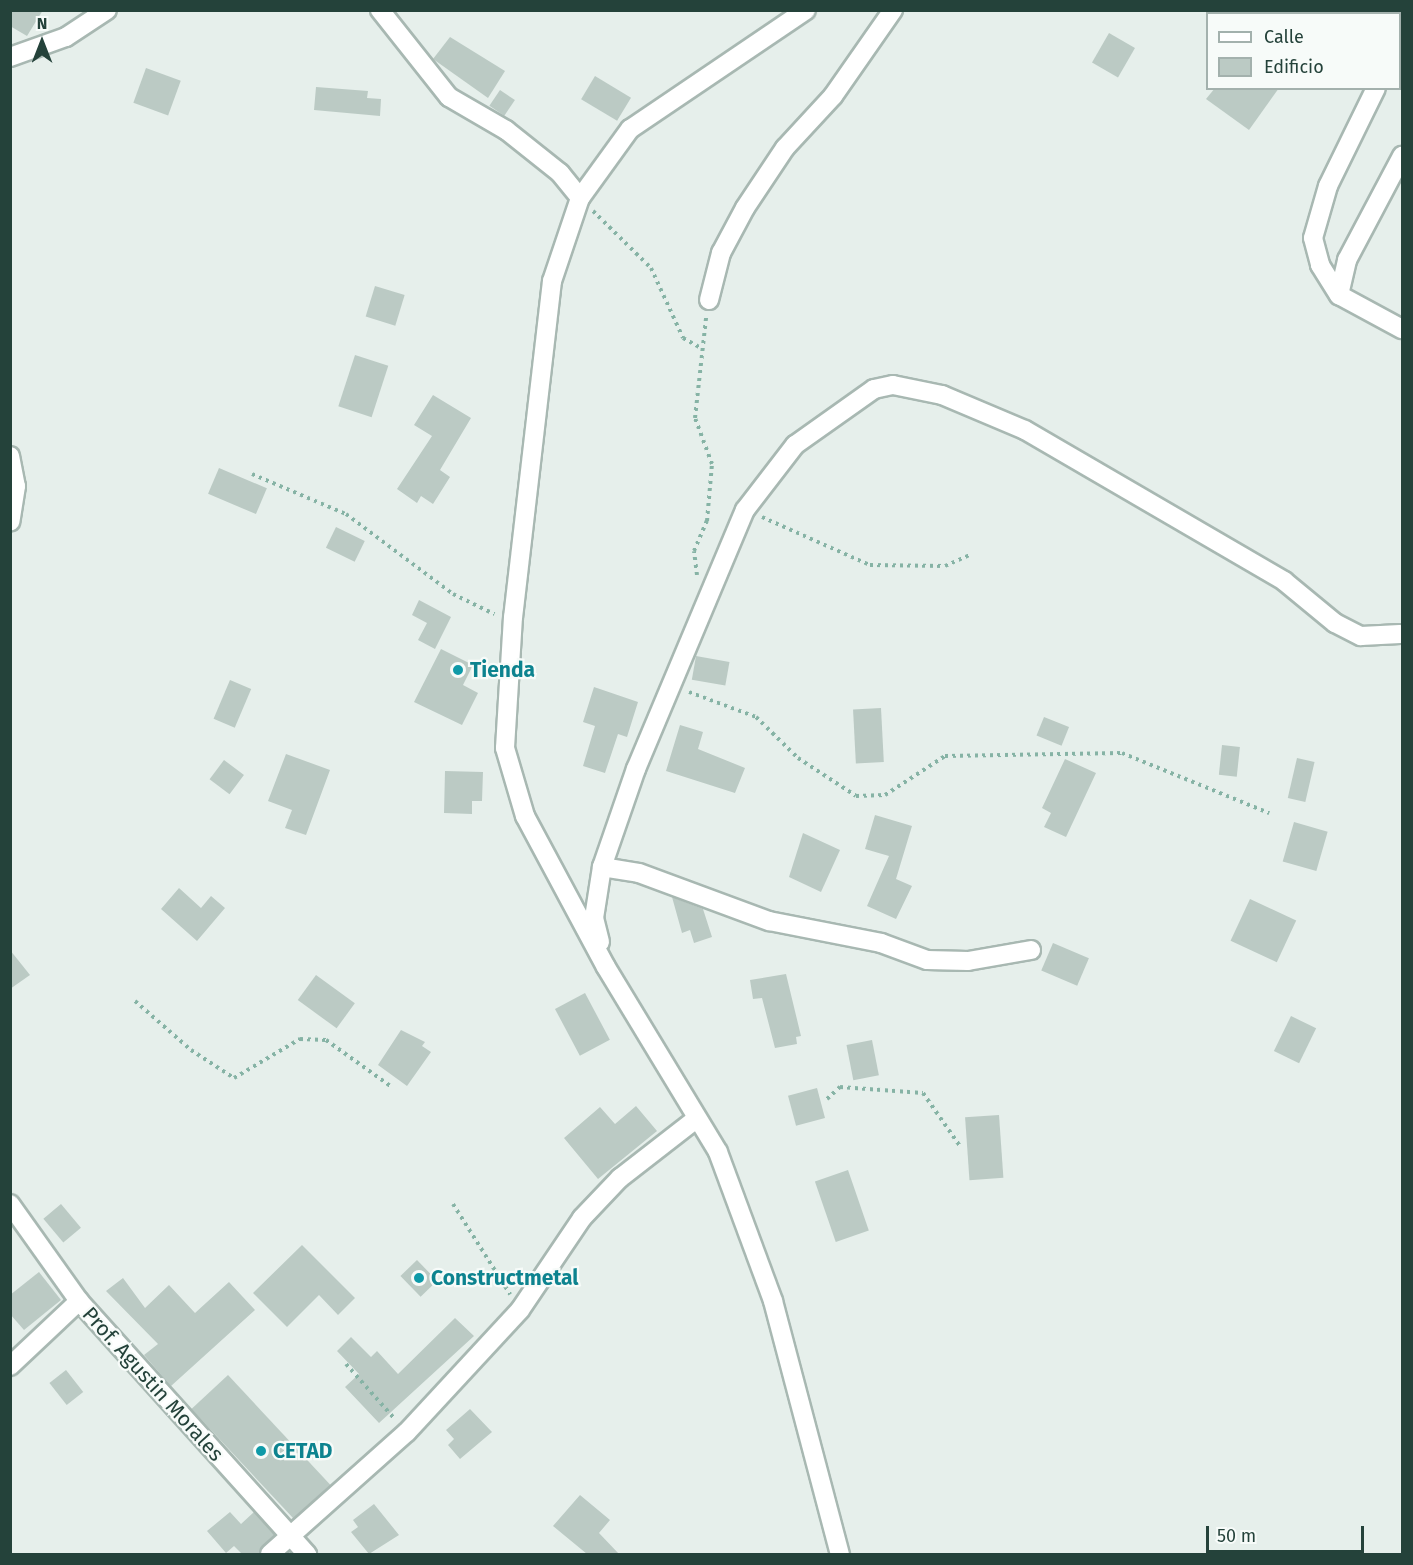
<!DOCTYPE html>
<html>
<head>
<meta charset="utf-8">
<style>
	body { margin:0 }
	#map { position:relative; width:1413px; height:1565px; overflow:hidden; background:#e6efeb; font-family:"Fira Sans",sans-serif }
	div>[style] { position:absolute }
	.building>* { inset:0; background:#bbcac4; transform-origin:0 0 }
	.path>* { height:4px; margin-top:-2px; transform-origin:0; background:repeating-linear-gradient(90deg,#86b3a5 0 3px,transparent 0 7.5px) }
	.roads { filter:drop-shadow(2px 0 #a8b8b2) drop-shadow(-2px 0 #a8b8b2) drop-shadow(0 2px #a8b8b2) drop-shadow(0 -2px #a8b8b2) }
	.minor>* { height:18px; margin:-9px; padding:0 9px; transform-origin:9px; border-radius:9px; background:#fff }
	.dots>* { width:16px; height:16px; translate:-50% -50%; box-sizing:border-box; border:3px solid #f7fbf9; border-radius:50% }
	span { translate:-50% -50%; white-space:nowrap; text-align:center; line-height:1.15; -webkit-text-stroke:4.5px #f7fbf9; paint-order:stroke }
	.culture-label { font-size:21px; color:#0d838f; font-weight:700 }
	.left { translate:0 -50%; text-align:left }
	.street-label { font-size:21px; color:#24423a }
	.frame { position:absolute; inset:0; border:12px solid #24423a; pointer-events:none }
	.legend { position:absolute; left:1206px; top:12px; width:195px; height:78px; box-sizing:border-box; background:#f7fbf9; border:2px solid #a3b1ad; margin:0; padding:8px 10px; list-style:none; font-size:18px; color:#24423a }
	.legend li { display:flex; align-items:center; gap:12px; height:30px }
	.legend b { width:30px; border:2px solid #a3b1ad }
	.north { position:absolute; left:12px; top:12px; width:60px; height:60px; -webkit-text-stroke:4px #f7fbf9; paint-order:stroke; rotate:0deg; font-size:16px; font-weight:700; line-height:24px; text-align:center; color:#24423a }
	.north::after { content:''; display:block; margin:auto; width:21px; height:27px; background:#24423a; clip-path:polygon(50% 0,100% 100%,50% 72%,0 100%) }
	.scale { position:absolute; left:1206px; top:1526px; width:158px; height:27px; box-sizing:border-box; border:3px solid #24423a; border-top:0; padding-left:8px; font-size:18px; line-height:21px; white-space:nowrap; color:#24423a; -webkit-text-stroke:4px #f7fbf9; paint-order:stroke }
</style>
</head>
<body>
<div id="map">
	<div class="building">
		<div style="clip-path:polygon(10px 10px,43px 10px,27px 36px,10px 26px)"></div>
		<div style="left:1109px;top:33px;width:30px;height:34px;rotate:30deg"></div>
		<div style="clip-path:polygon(450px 37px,505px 71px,488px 98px,433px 59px)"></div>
		<div style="left:146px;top:68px;width:37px;height:37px;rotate:20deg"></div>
		<div style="left:595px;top:76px;width:42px;height:27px;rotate:31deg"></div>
		<div style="clip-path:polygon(316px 87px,368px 91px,367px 98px,381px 99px,380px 116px,314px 110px)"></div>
		<div style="clip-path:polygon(1215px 88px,1279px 88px,1249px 130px,1206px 99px)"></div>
		<div style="left:500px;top:90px;width:18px;height:19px;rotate:34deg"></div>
		<div style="left:375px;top:286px;width:31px;height:32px;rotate:17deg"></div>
		<div style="left:355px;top:355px;width:35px;height:54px;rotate:18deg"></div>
		<div style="clip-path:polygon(433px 395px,471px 418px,440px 470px,450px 477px,433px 504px,421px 496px,417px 503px,397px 489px,432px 436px,414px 425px)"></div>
		<div style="left:219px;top:468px;width:52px;height:28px;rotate:23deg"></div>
		<div style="left:336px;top:527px;width:32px;height:23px;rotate:26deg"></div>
		<div style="clip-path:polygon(419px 600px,451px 617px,435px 649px,418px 640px,427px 623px,412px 615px)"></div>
		<div style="clip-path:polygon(441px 649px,473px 665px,463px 685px,478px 693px,462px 725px,414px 702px)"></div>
		<div style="left:696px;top:656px;width:34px;height:24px;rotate:10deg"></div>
		<div style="left:230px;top:680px;width:23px;height:42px;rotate:23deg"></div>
		<div style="clip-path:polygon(594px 687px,638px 702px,627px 737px,618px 734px,605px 773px,583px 766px,595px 726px,583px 722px)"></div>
		<div style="left:881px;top:708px;width:54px;height:28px;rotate:87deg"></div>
		<div style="left:1044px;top:717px;width:27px;height:20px;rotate:22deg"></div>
		<div style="clip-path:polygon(680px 725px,703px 732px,698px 749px,745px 768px,735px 793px,666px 771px)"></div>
		<div style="left:1222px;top:745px;width:18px;height:30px;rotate:6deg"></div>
		<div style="clip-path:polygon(286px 754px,330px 770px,306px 835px,285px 828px,292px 810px,268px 801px)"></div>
		<div style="left:1297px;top:758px;width:18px;height:41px;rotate:13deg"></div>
		<div style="clip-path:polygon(1065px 759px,1096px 773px,1066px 837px,1044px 827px,1051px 813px,1042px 808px)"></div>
		<div style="left:224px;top:760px;width:25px;height:24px;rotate:37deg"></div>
		<div style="clip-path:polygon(445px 771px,483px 772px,482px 801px,472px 801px,472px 814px,444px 813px)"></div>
		<div style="clip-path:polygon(875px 815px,912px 826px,896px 879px,912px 886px,896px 919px,867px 906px,889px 856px,865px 849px)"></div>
		<div style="left:1294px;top:822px;width:35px;height:41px;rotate:16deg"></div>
		<div style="clip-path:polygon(803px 833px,840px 850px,821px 892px,789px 877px)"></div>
		<div style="clip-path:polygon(179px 888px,201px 908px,211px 896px,225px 908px,197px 941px,161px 909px)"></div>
		<div style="clip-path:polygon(672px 897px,703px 909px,712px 937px,694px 943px,690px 930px,682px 933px)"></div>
		<div style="left:1250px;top:899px;width:51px;height:46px;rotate:25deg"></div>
		<div style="left:1053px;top:943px;width:39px;height:30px;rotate:23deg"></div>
		<div style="clip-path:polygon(10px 950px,30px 975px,10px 989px)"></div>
		<div style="clip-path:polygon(786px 974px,801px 1036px,796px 1037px,797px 1044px,775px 1048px,762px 998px,753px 999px,750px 980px)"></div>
		<div style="left:316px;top:975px;width:48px;height:31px;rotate:36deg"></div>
		<div style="left:585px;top:993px;width:53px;height:34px;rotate:62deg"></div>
		<div style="left:1291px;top:1016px;width:28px;height:39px;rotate:26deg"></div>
		<div style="clip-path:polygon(401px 1030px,425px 1042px,422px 1046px,431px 1052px,407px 1086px,378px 1065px)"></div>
		<div style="left:872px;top:1040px;width:36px;height:26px;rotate:79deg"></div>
		<div style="left:817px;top:1088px;width:31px;height:30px;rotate:75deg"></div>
		<div style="clip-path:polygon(636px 1106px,657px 1131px,598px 1179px,564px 1138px,600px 1107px,615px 1124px)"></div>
		<div style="left:999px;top:1115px;width:63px;height:34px;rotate:86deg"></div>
		<div style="left:848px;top:1170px;width:64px;height:35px;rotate:71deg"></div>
		<div style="left:61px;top:1204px;width:31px;height:23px;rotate:50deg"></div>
		<div style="clip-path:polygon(302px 1245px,355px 1298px,338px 1315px,319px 1295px,287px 1327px,253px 1293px)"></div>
		<div style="left:417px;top:1260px;width:29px;height:23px;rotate:46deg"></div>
		<div style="clip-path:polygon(39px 1272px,61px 1300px,24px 1330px,10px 1314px,10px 1295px)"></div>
		<div style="clip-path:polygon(123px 1278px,145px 1308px,169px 1285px,195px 1313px,229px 1282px,255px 1310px,171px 1386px,144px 1355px,158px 1344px,106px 1291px)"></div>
		<div style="clip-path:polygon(455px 1318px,474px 1336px,379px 1423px,345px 1387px,359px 1374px,337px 1351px,351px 1337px,371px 1357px,377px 1351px,398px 1374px)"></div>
		<div style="left:66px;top:1370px;width:28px;height:21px;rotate:52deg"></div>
		<div style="left:228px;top:1375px;width:151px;height:50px;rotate:47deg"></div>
		<div style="clip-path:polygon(470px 1409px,492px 1432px,460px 1459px,448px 1445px,454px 1439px,446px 1430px)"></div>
		<div style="clip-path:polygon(580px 1495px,610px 1520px,599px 1533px,619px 1554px,587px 1554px,553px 1526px)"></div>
		<div style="clip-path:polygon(374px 1504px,399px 1535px,369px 1554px,351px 1532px,358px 1527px,353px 1520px)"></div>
		<div style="clip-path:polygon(230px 1512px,241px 1524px,254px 1512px,275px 1535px,259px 1554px,242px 1554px,234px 1546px,226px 1553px,207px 1531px)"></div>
	</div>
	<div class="path">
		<div style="left:593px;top:211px;width:81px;rotate:44.5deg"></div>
		<div style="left:651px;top:268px;width:77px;rotate:65.4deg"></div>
		<div style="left:683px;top:338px;width:21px;rotate:29deg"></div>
		<div style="left:252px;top:474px;width:102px;rotate:23.1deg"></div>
		<div style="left:346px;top:514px;width:134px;rotate:36.8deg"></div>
		<div style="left:453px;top:594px;width:46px;rotate:26deg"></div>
		<div style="left:762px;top:517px;width:118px;rotate:24deg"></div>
		<div style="left:870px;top:565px;width:75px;rotate:0.8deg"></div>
		<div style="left:945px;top:566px;width:27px;rotate:-24deg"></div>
		<div style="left:697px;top:575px;width:24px;rotate:-97deg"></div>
		<div style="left:694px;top:551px;width:33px;rotate:-67deg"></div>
		<div style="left:707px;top:521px;width:57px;rotate:-85deg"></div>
		<div style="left:712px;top:464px;width:49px;rotate:-110.3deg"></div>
		<div style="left:695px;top:418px;width:101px;rotate:-83.7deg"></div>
		<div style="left:689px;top:692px;width:72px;rotate:20.5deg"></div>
		<div style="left:756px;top:717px;width:59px;rotate:44.3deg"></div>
		<div style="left:798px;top:758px;width:69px;rotate:33.2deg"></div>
		<div style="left:856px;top:796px;width:29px;rotate:-2deg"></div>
		<div style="left:885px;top:795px;width:72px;rotate:-33deg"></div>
		<div style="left:945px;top:756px;width:177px;rotate:-1deg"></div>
		<div style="left:1122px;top:753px;width:159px;rotate:22.2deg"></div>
		<div style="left:135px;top:1001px;width:74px;rotate:41.2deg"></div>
		<div style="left:191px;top:1050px;width:51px;rotate:33.1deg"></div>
		<div style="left:234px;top:1078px;width:77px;rotate:-30.6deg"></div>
		<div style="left:300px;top:1039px;width:26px;rotate:2deg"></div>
		<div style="left:326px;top:1040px;width:81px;rotate:35.5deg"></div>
		<div style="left:827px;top:1099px;width:18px;rotate:-43deg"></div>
		<div style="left:840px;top:1087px;width:83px;rotate:4.1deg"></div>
		<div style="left:923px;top:1093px;width:65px;rotate:55.1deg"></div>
		<div style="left:453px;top:1204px;width:107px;rotate:57.7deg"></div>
		<div style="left:346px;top:1364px;width:72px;rotate:48.4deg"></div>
	</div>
	<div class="roads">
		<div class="minor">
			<div style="left:380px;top:10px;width:111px;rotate:51.6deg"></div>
			<div style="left:449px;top:97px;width:66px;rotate:30.1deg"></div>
			<div style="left:506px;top:130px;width:69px;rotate:38.5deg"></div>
			<div style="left:560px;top:173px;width:32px;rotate:51deg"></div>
			<div style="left:806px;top:10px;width:212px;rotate:145.9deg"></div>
			<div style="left:630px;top:129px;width:85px;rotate:125.9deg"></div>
			<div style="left:580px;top:198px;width:88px;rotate:108.6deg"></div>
			<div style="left:552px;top:281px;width:338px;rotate:96.6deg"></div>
			<div style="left:513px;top:617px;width:131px;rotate:93.5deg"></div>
			<div style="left:505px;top:748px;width:71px;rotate:73.6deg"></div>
			<div style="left:525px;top:816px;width:171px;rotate:61.8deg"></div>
			<div style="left:606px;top:967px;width:216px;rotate:58.8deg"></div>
			<div style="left:718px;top:1152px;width:159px;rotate:69.7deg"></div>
			<div style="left:773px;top:1301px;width:262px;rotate:75.2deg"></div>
			<div style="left:1244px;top:14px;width:5px;rotate:-53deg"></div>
			<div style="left:1400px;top:51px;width:5px;rotate:-68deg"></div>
			<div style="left:10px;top:57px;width:59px;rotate:-19.7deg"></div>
			<div style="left:66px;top:37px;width:49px;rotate:-33.4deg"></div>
			<div style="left:1376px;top:88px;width:109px;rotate:116.1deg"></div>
			<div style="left:1328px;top:186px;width:54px;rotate:106.1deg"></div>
			<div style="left:1313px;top:238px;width:28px;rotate:75deg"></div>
			<div style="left:1320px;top:265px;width:36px;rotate:58deg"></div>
			<div style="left:1339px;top:295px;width:72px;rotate:28.4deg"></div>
			<div style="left:1339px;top:295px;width:36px;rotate:-77deg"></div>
			<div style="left:1347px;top:260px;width:118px;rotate:-62.1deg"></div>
			<div style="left:709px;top:300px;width:49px;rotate:-75.7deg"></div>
			<div style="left:721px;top:253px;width:51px;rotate:-61.9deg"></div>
			<div style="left:745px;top:208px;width:72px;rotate:-56.3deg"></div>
			<div style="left:785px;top:148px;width:71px;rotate:-47.3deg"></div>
			<div style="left:833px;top:96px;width:105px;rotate:-55.1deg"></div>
			<div style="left:10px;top:456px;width:31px;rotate:79deg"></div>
			<div style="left:16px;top:486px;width:36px;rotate:99deg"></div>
			<div style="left:602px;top:867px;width:37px;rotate:9deg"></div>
			<div style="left:639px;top:873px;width:139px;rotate:20.3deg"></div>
			<div style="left:769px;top:921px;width:114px;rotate:11.1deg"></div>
			<div style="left:881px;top:943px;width:49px;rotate:20.3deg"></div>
			<div style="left:927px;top:960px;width:41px;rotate:1.4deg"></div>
			<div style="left:968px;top:961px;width:64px;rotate:-9.9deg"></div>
			<div style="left:600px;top:942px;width:25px;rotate:-104deg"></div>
			<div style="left:594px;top:918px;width:52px;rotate:-81.1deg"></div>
			<div style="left:602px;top:867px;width:104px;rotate:-70.9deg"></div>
			<div style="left:636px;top:769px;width:281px;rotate:-67.2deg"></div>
			<div style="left:745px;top:510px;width:82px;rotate:-52.4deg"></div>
			<div style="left:795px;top:445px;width:97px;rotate:-35.3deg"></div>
			<div style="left:874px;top:389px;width:19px;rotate:-12deg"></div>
			<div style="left:893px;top:385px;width:50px;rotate:11.5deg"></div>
			<div style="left:942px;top:395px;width:90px;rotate:22.9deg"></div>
			<div style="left:1025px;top:430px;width:300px;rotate:30.2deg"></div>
			<div style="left:1284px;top:581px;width:66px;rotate:39.5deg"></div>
			<div style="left:1335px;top:623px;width:29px;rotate:27deg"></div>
			<div style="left:1361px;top:636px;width:39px;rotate:-3deg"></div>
			<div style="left:10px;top:1204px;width:119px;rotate:54.6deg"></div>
			<div style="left:79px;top:1301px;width:341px;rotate:48deg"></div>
			<div style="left:10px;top:1366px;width:95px;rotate:-43.3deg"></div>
			<div style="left:270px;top:1554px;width:183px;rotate:-41.7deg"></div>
			<div style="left:407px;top:1432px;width:166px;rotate:-47.2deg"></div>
			<div style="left:520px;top:1310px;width:111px;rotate:-56deg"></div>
			<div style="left:582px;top:1218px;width:55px;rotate:-46.5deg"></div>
			<div style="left:620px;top:1178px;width:96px;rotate:-37.8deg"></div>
		</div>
	</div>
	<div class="dots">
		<div style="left:458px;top:670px;background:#0f9aa8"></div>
		<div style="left:419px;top:1278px;background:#0f9aa8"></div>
		<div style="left:261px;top:1451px;background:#0f9aa8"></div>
	</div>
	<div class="culture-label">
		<span class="left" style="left:470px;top:670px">Tienda</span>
		<span class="left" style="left:431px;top:1278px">Constructmetal</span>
		<span class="left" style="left:273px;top:1451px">CETAD</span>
	</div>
	<div class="street-label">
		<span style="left:153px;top:1384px;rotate:48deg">Prof. Agustin Morales</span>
	</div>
	<div class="frame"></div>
	<ul class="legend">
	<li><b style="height:8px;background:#fff"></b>Calle</li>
	<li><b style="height:16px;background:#bbcac4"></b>Edificio</li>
	</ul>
	<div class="north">N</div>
	<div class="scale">50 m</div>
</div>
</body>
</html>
